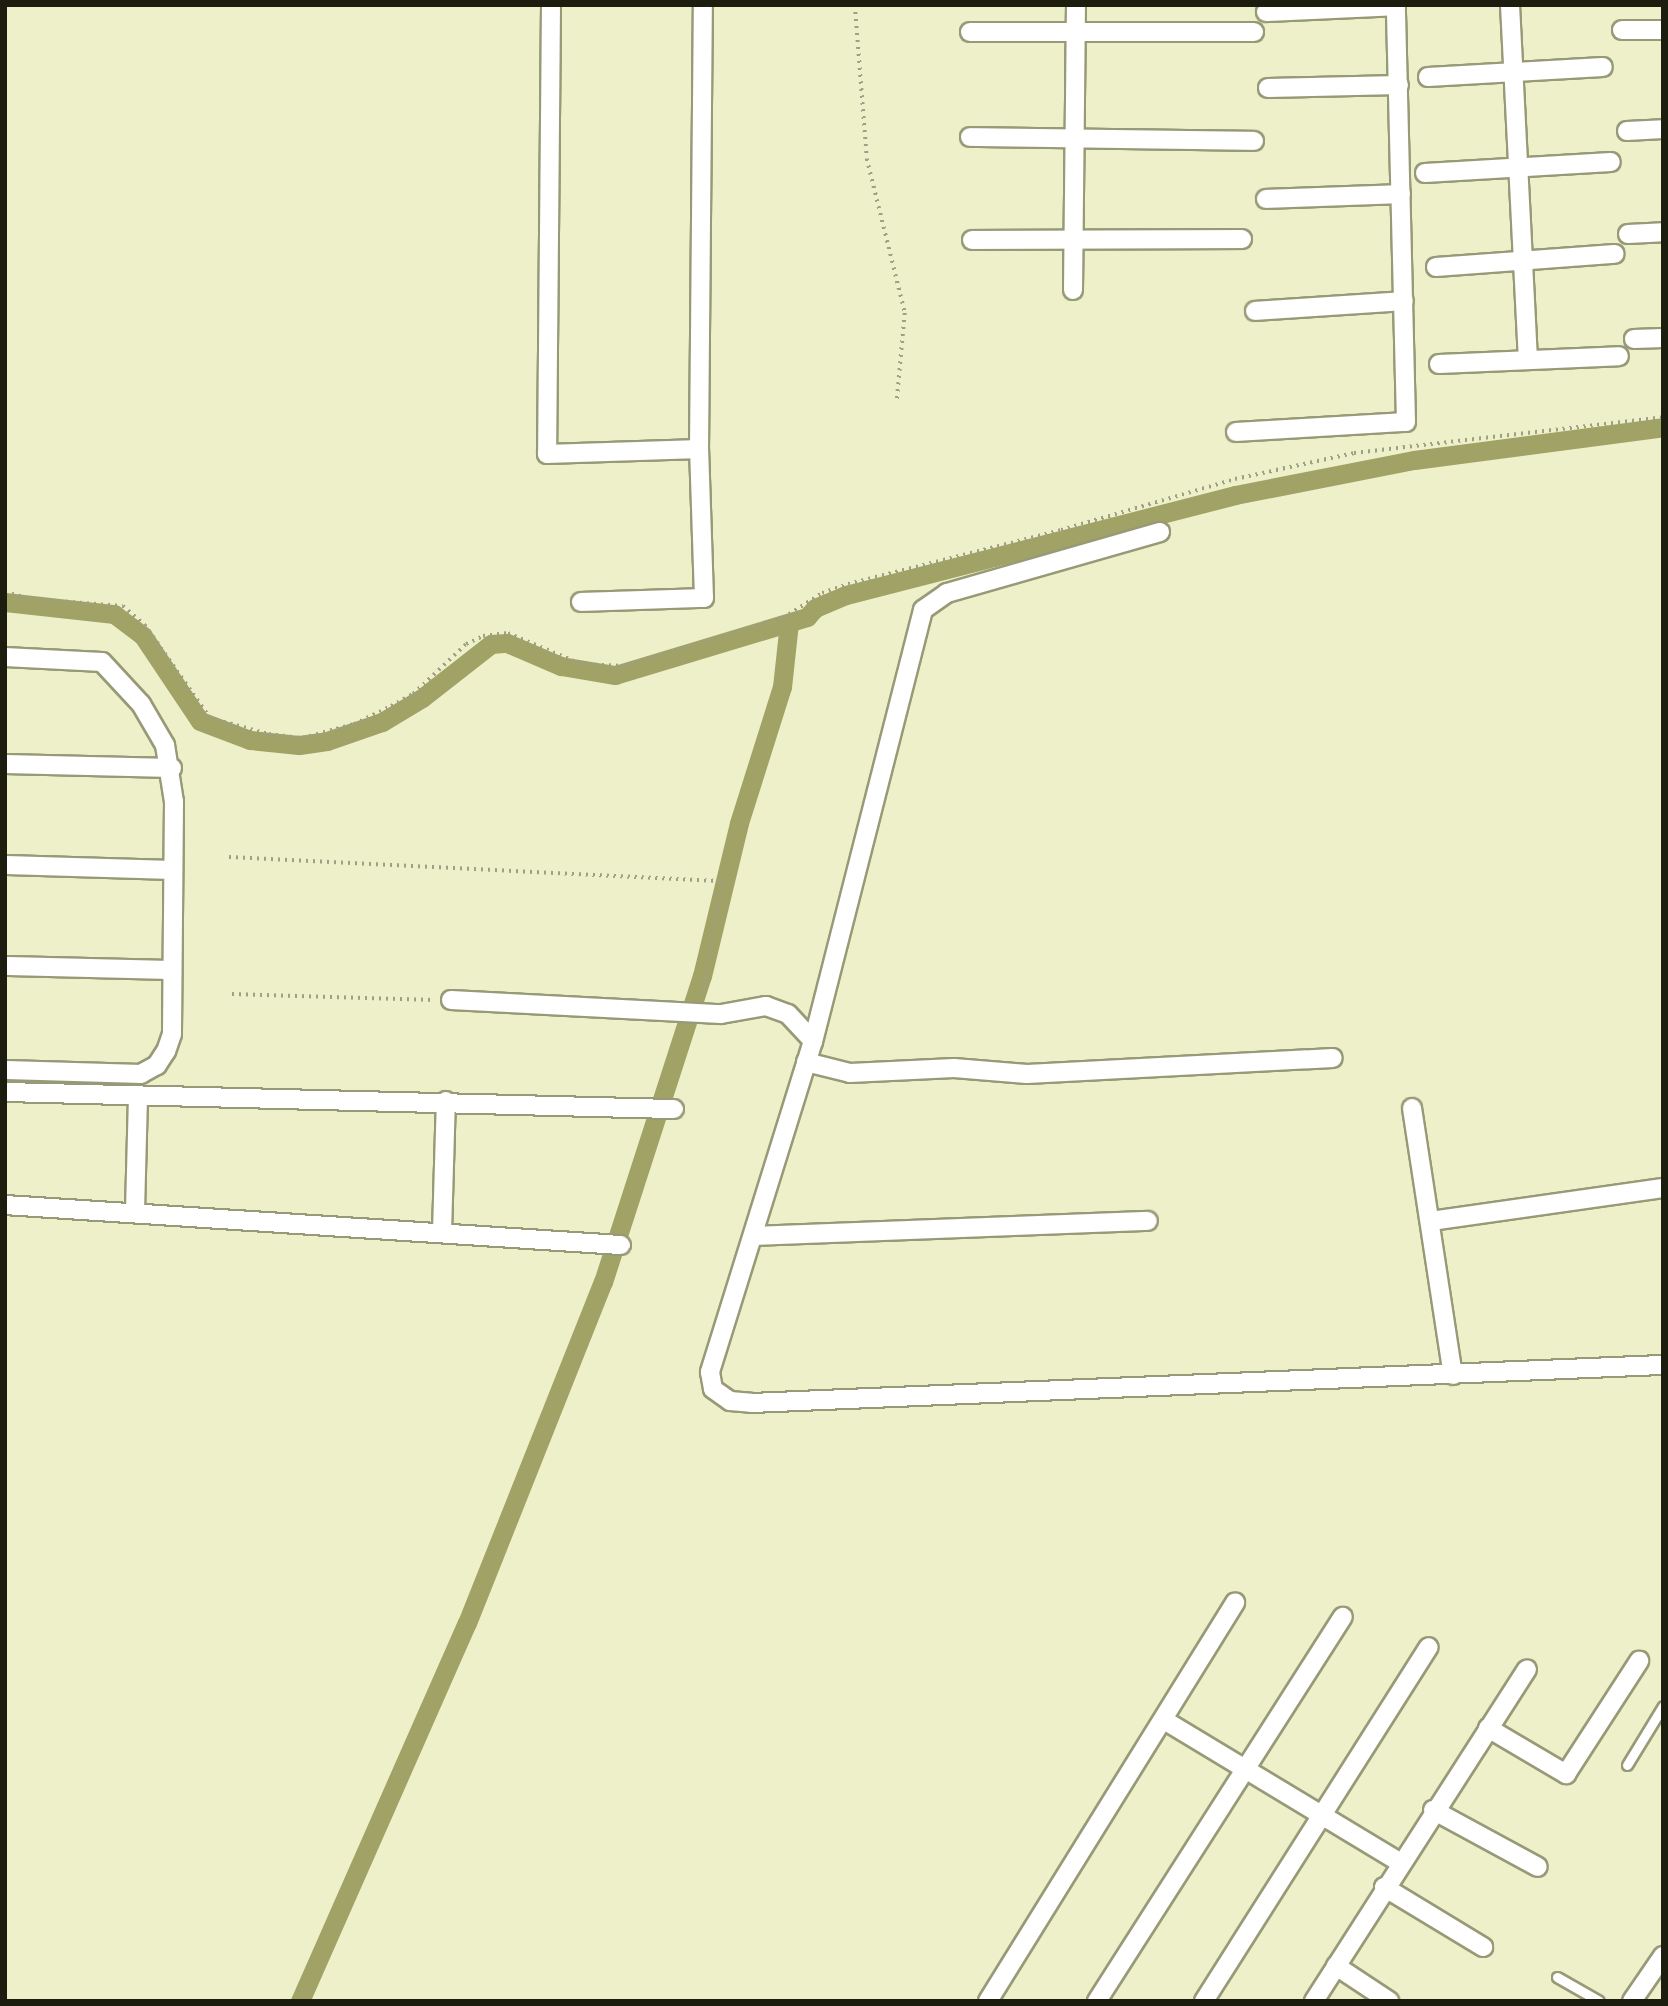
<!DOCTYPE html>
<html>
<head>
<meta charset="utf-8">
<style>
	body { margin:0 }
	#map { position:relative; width:1668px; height:2006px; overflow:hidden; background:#eef0ca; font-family:Raleway,sans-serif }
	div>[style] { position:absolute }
	.canal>* { height:19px; margin:-9.5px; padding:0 9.5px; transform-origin:9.5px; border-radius:9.5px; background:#a0a266 }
	.path>* { height:3.5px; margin-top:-1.75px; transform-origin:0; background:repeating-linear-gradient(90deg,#9ea083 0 2px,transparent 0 7px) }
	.roads { filter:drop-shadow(2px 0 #989a77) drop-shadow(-2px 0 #989a77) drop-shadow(0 2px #989a77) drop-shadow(0 -2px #989a77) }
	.lane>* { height:9px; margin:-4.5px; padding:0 4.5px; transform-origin:4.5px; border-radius:4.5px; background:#fff }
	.street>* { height:18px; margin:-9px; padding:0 9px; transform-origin:9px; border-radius:9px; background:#fff }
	span { translate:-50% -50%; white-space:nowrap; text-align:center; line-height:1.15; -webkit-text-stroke:5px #eef0ca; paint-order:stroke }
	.frame { position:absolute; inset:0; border:7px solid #1c1d0f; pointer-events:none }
</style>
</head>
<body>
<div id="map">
	<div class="canal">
		<div style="left:5px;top:602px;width:110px;rotate:6.3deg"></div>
		<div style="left:114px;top:614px;width:36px;rotate:37deg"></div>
		<div style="left:143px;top:636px;width:102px;rotate:56.2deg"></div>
		<div style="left:200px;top:721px;width:53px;rotate:20.8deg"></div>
		<div style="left:250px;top:740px;width:49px;rotate:5.8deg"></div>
		<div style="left:299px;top:745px;width:28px;rotate:-8deg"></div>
		<div style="left:327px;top:741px;width:58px;rotate:-19.1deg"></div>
		<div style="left:382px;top:722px;width:47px;rotate:-31deg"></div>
		<div style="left:422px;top:698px;width:88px;rotate:-38deg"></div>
		<div style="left:491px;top:644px;width:16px;rotate:-4deg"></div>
		<div style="left:507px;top:643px;width:59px;rotate:23.1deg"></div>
		<div style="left:561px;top:666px;width:55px;rotate:9.5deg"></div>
		<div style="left:615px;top:675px;width:201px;rotate:-16.8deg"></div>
		<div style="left:807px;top:617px;width:12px;rotate:-48deg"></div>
		<div style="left:815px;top:608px;width:34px;rotate:-23deg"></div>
		<div style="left:846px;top:595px;width:402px;rotate:-14.4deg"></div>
		<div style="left:1235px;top:495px;width:182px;rotate:-11.1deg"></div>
		<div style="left:1414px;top:460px;width:251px;rotate:-7.5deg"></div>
		<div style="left:300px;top:2001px;width:413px;rotate:-66.2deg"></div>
		<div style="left:467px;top:1623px;width:367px;rotate:-68.3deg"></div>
		<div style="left:603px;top:1282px;width:322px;rotate:-72.1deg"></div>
		<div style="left:702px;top:976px;width:157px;rotate:-76.4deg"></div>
		<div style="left:739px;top:823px;width:143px;rotate:-72.5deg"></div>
		<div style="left:782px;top:687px;width:64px;rotate:-83.8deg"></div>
	</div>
	<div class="path">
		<div style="left:855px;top:5px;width:154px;rotate:85.5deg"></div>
		<div style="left:867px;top:159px;width:159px;rotate:76.1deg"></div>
		<div style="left:905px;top:313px;width:88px;rotate:95.2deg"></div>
		<div style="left:5px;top:592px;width:27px;rotate:15deg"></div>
		<div style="left:31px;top:599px;width:92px;rotate:4.4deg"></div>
		<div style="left:123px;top:606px;width:29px;rotate:41deg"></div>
		<div style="left:145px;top:625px;width:113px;rotate:55deg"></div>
		<div style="left:210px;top:718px;width:61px;rotate:15.2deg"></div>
		<div style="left:269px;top:734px;width:34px;rotate:7deg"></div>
		<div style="left:303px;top:738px;width:53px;rotate:-15.4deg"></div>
		<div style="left:354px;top:724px;width:41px;rotate:-25.9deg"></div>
		<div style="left:391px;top:706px;width:25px;rotate:-29deg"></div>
		<div style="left:413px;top:694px;width:73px;rotate:-43.3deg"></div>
		<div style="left:466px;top:644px;width:19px;rotate:-25deg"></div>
		<div style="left:483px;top:636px;width:25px;rotate:-7deg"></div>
		<div style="left:508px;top:633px;width:79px;rotate:23deg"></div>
		<div style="left:581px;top:664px;width:44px;rotate:2.6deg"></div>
		<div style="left:625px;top:666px;width:165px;rotate:-16.9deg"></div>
		<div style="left:783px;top:618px;width:46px;rotate:-32.7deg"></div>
		<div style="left:822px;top:593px;width:28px;rotate:-19deg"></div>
		<div style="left:848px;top:584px;width:220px;rotate:-14.2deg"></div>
		<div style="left:1061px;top:530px;width:181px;rotate:-16.3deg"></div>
		<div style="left:1235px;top:479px;width:122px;rotate:-12.3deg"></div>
		<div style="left:1354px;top:453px;width:311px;rotate:-6.6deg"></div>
		<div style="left:229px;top:857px;width:495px;rotate:2.8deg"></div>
		<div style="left:723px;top:881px;width:117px;rotate:99.9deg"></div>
		<div style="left:232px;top:994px;width:203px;rotate:1.7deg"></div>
	</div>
	<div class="roads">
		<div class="lane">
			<div style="left:1627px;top:1765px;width:69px;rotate:-58.6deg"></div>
			<div style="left:1557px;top:1977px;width:48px;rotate:29.7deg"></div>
		</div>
		<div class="street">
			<div style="left:551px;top:5px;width:449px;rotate:90.5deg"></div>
			<div style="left:547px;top:454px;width:152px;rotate:-1.9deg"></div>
			<div style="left:1510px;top:5px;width:355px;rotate:87.1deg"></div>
			<div style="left:1266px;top:12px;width:130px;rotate:-2.6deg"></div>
			<div style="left:1622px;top:30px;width:41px"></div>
			<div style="left:970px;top:32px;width:284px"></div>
			<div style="left:1428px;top:77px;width:175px;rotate:-3.3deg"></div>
			<div style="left:1268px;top:88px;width:131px;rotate:-1.3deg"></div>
			<div style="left:1627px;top:131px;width:36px;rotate:-3deg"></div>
			<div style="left:970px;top:137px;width:284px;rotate:0.8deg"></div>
			<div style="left:1425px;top:173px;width:186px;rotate:-3.4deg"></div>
			<div style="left:1266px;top:199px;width:135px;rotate:-2.1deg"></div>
			<div style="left:1628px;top:234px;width:35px;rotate:-3deg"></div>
			<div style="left:972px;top:240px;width:270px;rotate:-0.2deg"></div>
			<div style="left:1436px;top:267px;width:179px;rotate:-4.2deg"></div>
			<div style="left:1073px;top:290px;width:285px;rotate:-89.4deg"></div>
			<div style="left:1255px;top:311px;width:149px;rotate:-3.8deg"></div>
			<div style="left:1634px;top:339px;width:29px;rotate:-2deg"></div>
			<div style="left:1439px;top:364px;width:180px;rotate:-2.5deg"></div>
			<div style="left:1236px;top:432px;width:170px;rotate:-3.4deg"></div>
			<div style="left:1406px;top:422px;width:417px;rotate:-91.4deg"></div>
			<div style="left:1160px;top:532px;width:222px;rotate:164deg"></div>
			<div style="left:947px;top:593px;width:29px;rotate:145deg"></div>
			<div style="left:923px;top:610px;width:445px;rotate:104.3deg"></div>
			<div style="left:813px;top:1041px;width:347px;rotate:107.3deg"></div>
			<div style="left:710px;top:1372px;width:17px;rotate:80deg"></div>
			<div style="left:713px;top:1389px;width:21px;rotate:35deg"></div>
			<div style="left:730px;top:1401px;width:21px;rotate:5deg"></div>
			<div style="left:751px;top:1403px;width:913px;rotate:-2.39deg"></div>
			<div style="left:581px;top:602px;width:123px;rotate:-1.9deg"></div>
			<div style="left:704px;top:598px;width:149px;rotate:-91.9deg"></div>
			<div style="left:699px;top:449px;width:444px;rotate:-89.5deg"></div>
			<div style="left:5px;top:657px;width:97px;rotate:3deg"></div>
			<div style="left:102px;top:662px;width:57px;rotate:47.1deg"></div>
			<div style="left:141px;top:704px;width:48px;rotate:59.7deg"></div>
			<div style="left:165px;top:745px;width:58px;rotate:81deg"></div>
			<div style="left:174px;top:802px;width:232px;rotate:90.5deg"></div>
			<div style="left:172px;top:1034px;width:18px;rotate:109deg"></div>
			<div style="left:166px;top:1051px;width:17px;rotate:123deg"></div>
			<div style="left:157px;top:1065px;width:18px;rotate:151deg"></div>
			<div style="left:141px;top:1074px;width:136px;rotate:-178.3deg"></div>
			<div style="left:5px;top:764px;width:167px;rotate:1.4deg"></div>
			<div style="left:5px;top:865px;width:167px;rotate:1.7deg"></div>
			<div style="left:5px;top:966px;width:167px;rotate:1.4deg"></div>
			<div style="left:451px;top:1000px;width:270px;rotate:3deg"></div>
			<div style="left:721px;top:1014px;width:46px;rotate:-10.1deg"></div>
			<div style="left:766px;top:1006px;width:23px;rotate:20deg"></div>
			<div style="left:788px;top:1014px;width:37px;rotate:47deg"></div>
			<div style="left:806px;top:1062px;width:45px;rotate:14deg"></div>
			<div style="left:850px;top:1073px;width:104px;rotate:-2.8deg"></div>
			<div style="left:954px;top:1068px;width:73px;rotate:4.7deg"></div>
			<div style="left:1027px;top:1074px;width:306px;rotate:-3deg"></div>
			<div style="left:5px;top:1092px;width:669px;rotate:1.46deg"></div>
			<div style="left:1412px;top:1108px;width:270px;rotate:81.3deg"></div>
			<div style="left:5px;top:1205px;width:617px;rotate:3.72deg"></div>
			<div style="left:135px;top:1211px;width:116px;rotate:-88.5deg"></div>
			<div style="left:1431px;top:1221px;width:234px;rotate:-8.1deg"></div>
			<div style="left:442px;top:1232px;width:131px;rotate:-88.3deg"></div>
			<div style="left:755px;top:1236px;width:393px;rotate:-2.2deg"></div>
			<div style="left:1164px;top:1720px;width:275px;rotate:31.1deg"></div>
			<div style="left:1488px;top:1728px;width:91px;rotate:30.5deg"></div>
			<div style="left:1566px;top:1774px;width:135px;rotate:-57.1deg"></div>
			<div style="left:1433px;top:1810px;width:119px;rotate:28.5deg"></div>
			<div style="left:1384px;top:1887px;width:116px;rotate:31.2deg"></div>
			<div style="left:1336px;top:1966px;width:64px;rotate:33.4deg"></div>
			<div style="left:988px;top:2001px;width:469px;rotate:-58.2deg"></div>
			<div style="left:1097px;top:2001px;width:456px;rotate:-57.4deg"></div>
			<div style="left:1204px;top:2001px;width:419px;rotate:-57.6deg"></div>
			<div style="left:1314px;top:2001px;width:394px;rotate:-57.3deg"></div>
			<div style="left:1632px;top:2001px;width:55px;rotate:-55.4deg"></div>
		</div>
	</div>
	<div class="frame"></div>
</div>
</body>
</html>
